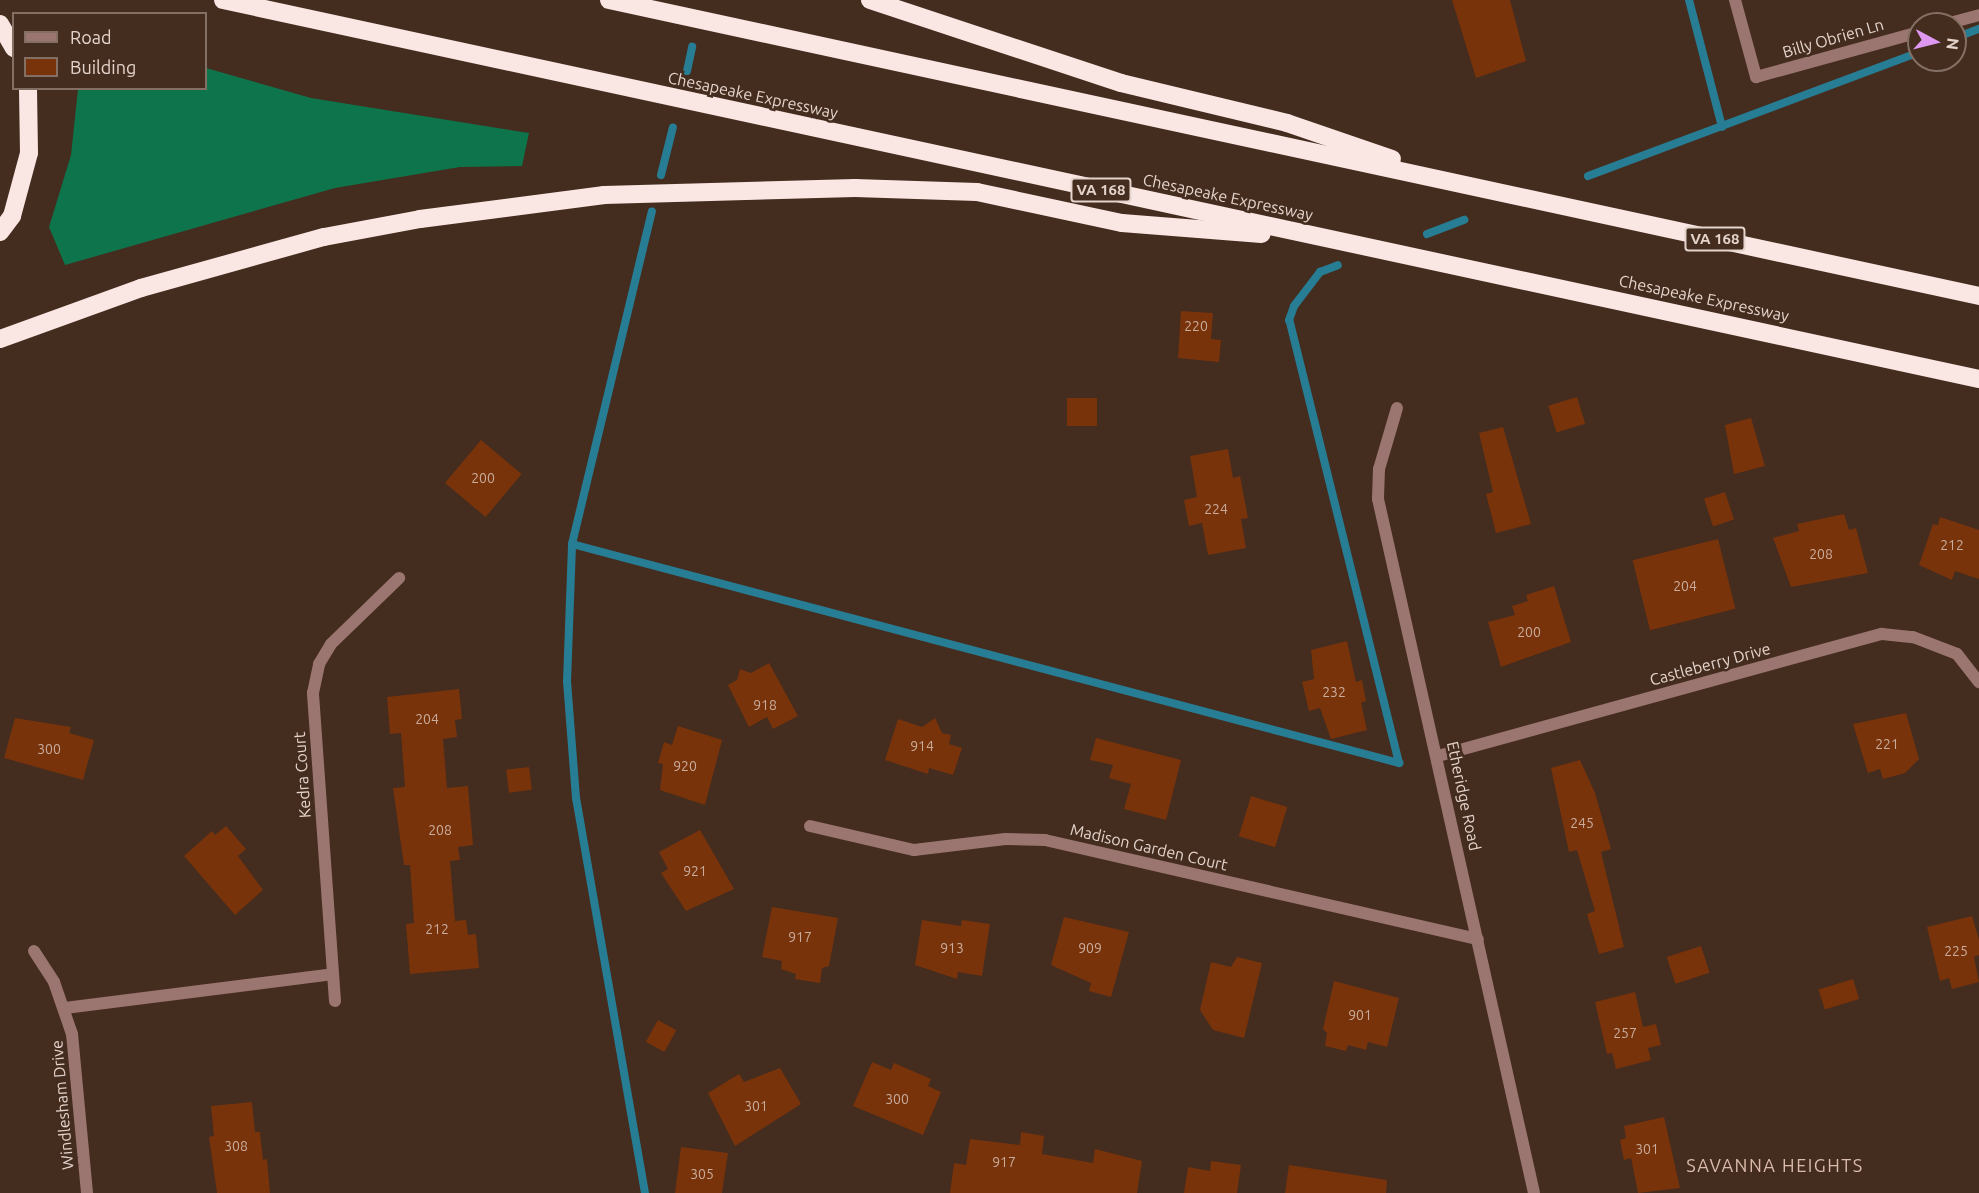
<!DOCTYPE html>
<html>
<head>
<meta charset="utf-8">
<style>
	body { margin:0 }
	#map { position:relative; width:1979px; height:1193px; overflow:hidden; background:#442c1f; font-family:Ubuntu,sans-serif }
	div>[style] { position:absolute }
	.forest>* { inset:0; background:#0e744b }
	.stream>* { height:8px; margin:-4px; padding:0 4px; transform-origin:4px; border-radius:4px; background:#277e94 }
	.building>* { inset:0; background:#78330b; transform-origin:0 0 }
	.street>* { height:12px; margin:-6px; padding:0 6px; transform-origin:6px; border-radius:6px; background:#9b756f }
	.highway>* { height:18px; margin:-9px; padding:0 9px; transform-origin:9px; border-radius:9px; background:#fae6e3 }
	span { translate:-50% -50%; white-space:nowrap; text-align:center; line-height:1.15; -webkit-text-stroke:5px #442c1f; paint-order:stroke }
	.number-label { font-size:14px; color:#c9ac9c }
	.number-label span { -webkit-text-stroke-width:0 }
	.shield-label span { padding:2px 4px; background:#442c1f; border:2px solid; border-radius:4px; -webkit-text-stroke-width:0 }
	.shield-label { font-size:15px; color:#e4d4cc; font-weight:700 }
	.street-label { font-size:16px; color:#e4d4cc }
	.neighbourhood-label { font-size:18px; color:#dbbcac; letter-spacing:1.5px }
	.legend { position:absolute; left:12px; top:12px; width:195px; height:78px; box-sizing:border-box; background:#442c1f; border:2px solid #846f64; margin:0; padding:8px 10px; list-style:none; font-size:18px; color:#e4d4cc }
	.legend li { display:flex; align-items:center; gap:12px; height:30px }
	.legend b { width:30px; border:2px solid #846f64 }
	.north { position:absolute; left:1907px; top:12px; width:60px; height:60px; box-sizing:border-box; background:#442c1f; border:2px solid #846f64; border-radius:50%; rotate:97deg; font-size:16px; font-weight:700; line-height:24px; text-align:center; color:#e4d4cc }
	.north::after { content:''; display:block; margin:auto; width:21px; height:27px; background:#df98f2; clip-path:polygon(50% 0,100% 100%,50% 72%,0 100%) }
</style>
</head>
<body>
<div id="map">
	<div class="forest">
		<div style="clip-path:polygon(206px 68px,311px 98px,529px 133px,522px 166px,460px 167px,335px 188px,65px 265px,49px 227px,71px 155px,78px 89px,206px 88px)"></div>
	</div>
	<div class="stream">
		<div style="left:1689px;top:0;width:131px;rotate:75.4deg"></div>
		<div style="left:1955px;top:38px;width:26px;rotate:-21deg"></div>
		<div style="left:687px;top:71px;width:25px;rotate:-78deg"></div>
		<div style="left:661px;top:175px;width:49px;rotate:-76deg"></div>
		<div style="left:1588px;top:176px;width:353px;rotate:-20.5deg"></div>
		<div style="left:1427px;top:234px;width:40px;rotate:-21deg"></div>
		<div style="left:572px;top:544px;width:856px;rotate:14.83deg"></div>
		<div style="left:1399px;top:763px;width:456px;rotate:-103.9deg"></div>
		<div style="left:1289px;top:320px;width:15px;rotate:-70deg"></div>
		<div style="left:1294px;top:306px;width:43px;rotate:-52.6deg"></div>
		<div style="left:1320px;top:272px;width:19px;rotate:-21deg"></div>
		<div style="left:645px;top:1193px;width:401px;rotate:-99.9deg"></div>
		<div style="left:576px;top:798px;width:116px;rotate:-94.4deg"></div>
		<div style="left:567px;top:682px;width:138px;rotate:-87.9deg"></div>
		<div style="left:572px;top:544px;width:342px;rotate:-76.5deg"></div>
	</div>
	<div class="building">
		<div style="clip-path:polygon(1452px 0,1510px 0,1526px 61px,1476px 78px)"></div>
		<div style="clip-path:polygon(1181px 311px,1213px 313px,1211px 339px,1221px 340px,1219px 362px,1178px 358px)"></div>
		<div style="left:1577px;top:397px;width:28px;height:30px;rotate:73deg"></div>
		<div style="left:1067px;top:398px;width:30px;height:28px"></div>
		<div style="clip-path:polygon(1751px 418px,1765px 466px,1734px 474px,1725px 425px)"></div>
		<div style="clip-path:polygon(1503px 427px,1531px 524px,1496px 533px,1486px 494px,1493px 492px,1479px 433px)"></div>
		<div style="left:481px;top:440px;width:53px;height:56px;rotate:40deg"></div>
		<div style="clip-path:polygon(1228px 449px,1233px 478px,1240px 476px,1248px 518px,1241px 519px,1246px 548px,1208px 555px,1202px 523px,1189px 526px,1184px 500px,1197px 497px,1190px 456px)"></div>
		<div style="left:1725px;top:492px;width:29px;height:22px;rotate:72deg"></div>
		<div style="clip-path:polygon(1844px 514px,1849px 530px,1856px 528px,1868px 573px,1791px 587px,1773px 538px,1799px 531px,1797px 524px)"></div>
		<div style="clip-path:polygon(1940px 517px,1979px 530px,1979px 579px,1955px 571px,1952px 580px,1919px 565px,1933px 524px,1938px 525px)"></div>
		<div style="left:1718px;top:539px;width:72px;height:88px;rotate:76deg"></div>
		<div style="clip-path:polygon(1554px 586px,1571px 642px,1501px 667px,1488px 622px,1515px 615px,1512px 606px,1528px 601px,1526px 595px)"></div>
		<div style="clip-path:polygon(1347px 641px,1356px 682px,1362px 680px,1366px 701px,1361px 703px,1367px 730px,1331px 739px,1320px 708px,1309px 711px,1302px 682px,1314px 679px,1311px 650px)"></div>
		<div style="clip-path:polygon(769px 663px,798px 716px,773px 729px,767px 717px,749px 727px,728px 685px,737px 680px,740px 669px,751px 673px)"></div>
		<div style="clip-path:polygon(459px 689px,462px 719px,455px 720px,457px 737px,443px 739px,447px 788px,468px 786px,473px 845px,458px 847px,460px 860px,450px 861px,455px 921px,466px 920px,468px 935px,476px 934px,479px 968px,410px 974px,406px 924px,414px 923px,410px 865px,404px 865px,393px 788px,405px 787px,401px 733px,390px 734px,387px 697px)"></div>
		<div style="clip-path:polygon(1906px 713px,1919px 759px,1905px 773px,1883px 779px,1880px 769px,1868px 773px,1853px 724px)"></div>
		<div style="clip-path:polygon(15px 718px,71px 727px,69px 733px,94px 740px,83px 780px,4px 758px)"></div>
		<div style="clip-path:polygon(935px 718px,942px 733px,951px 735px,949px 744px,962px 748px,953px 775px,929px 768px,928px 774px,885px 760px,898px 719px,922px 727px)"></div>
		<div style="clip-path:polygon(678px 726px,722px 740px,705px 805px,660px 790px,663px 764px,658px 763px,664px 742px,672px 745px)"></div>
		<div style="clip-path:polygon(1096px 738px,1181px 760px,1166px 820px,1124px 809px,1131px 784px,1109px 778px,1113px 765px,1090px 760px)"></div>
		<div style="clip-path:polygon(1580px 760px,1595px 793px,1611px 849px,1601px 852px,1624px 947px,1599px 954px,1587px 914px,1595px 911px,1577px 850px,1569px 852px,1551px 768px)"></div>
		<div style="left:529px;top:767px;width:23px;height:23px;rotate:83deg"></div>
		<div style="left:1251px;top:796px;width:38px;height:42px;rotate:17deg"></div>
		<div style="clip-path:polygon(226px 826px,246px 849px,238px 856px,263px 890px,235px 915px,184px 856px,212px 831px,215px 835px)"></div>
		<div style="clip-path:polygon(700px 830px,734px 889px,686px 911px,661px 873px,668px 869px,659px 852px)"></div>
		<div style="clip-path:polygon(772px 907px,838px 918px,829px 966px,822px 968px,820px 983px,795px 979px,796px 974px,781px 969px,782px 961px,762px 957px)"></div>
		<div style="clip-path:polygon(1972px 916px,1979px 940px,1979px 955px,1974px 957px,1979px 982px,1952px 989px,1949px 978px,1940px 981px,1927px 927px)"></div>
		<div style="clip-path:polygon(1064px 917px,1129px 932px,1111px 997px,1089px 991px,1091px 983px,1051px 965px)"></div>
		<div style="clip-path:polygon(922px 920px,961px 926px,962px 920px,990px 924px,982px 976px,958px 972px,957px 979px,915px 965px)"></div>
		<div style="left:1701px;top:946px;width:28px;height:36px;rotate:72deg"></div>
		<div style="clip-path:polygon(1237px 957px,1262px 963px,1244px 1038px,1213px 1030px,1200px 1010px,1211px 962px,1231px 967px)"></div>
		<div style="left:1853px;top:979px;width:21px;height:36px;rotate:73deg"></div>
		<div style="clip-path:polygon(1334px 981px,1399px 998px,1387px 1047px,1368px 1042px,1366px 1050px,1348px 1045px,1346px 1051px,1325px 1046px,1327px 1033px,1323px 1029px)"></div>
		<div style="clip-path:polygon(1635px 992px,1643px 1027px,1656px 1024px,1661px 1045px,1648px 1048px,1651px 1060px,1616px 1069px,1612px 1053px,1607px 1054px,1595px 1002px)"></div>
		<div style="left:658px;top:1020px;width:21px;height:25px;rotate:29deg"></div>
		<div style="clip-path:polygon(872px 1062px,891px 1070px,894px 1063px,931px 1079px,928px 1086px,941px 1092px,923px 1135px,853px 1106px)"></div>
		<div style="clip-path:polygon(780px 1068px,801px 1104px,735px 1146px,708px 1093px,739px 1074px,744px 1082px)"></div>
		<div style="clip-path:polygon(252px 1102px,255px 1132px,260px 1132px,263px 1160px,267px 1159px,270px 1193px,217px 1193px,209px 1137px,214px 1136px,211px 1106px)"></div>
		<div style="clip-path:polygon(1664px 1117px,1680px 1188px,1638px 1193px,1631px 1158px,1624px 1160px,1620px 1140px,1626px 1138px,1624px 1126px)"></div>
		<div style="clip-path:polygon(1021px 1132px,1044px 1136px,1042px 1154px,1093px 1163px,1095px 1149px,1142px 1161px,1137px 1193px,950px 1193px,954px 1163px,966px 1165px,970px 1139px,1020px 1145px)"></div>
		<div style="clip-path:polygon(681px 1147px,728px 1153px,722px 1193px,675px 1193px)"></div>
		<div style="clip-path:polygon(1211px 1161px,1241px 1165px,1237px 1193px,1184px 1193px,1188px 1167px,1210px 1171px)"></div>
		<div style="clip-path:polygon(1289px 1165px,1387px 1180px,1386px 1193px,1285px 1193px)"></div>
	</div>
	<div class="street">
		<div style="left:1735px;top:0;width:80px;rotate:74.7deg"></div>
		<div style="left:1756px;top:77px;width:169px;rotate:-15.4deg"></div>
		<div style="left:1946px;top:24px;width:34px;rotate:-15deg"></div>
		<div style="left:1397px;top:408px;width:64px;rotate:106.4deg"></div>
		<div style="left:1379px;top:469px;width:30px;rotate:92deg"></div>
		<div style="left:1378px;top:499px;width:711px;rotate:77.33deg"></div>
		<div style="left:1438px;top:756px;width:460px;rotate:-15.4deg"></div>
		<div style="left:1882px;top:634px;width:31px;rotate:6deg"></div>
		<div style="left:1913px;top:637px;width:47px;rotate:21.1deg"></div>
		<div style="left:1957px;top:654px;width:36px;rotate:52deg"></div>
		<div style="left:810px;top:826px;width:107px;rotate:13deg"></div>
		<div style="left:914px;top:850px;width:92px;rotate:-6.9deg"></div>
		<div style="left:1005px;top:839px;width:40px;rotate:1.4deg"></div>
		<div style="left:1045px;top:840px;width:444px;rotate:12.9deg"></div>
		<div style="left:34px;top:951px;width:37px;rotate:57deg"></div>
		<div style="left:54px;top:982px;width:55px;rotate:70.9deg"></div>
		<div style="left:72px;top:1034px;width:160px;rotate:84.6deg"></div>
		<div style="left:335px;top:1001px;width:309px;rotate:-94.1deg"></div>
		<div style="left:313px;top:693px;width:30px;rotate:-78deg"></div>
		<div style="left:319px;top:664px;width:23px;rotate:-59deg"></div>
		<div style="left:331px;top:644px;width:95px;rotate:-44.1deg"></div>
		<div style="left:65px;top:1008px;width:270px;rotate:-7.2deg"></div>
	</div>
	<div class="highway">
		<div style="left:223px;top:0;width:1796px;rotate:12.18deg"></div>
		<div style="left:609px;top:0;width:1402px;rotate:12.19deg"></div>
		<div style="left:870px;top:0;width:264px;rotate:18.3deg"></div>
		<div style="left:1121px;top:83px;width:171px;rotate:13.5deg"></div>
		<div style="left:1287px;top:123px;width:111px;rotate:18.9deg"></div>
		<div style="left:0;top:24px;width:28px;rotate:60deg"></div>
		<div style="left:0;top:232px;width:20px;rotate:-53deg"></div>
		<div style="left:12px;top:216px;width:65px;rotate:-74.9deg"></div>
		<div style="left:29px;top:153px;width:65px;rotate:-90.9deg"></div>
		<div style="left:0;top:339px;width:150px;rotate:-19.9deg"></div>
		<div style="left:141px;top:288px;width:190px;rotate:-15.6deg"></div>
		<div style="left:324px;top:237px;width:98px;rotate:-10.6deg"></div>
		<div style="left:420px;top:219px;width:186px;rotate:-7.4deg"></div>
		<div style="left:604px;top:195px;width:251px;rotate:-1.6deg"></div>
		<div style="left:855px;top:188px;width:122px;rotate:1.9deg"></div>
		<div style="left:977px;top:192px;width:148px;rotate:12.1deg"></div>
		<div style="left:1122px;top:223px;width:140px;rotate:4.5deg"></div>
	</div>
	<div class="number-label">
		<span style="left:1196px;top:326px">220</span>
		<span style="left:483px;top:478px">200</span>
		<span style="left:1216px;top:509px">224</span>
		<span style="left:1952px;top:545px">212</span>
		<span style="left:1821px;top:554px">208</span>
		<span style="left:1685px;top:586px">204</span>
		<span style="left:1529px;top:632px">200</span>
		<span style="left:1334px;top:692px">232</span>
		<span style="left:765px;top:705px">918</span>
		<span style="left:427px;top:719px">204</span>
		<span style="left:1887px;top:744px">221</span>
		<span style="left:922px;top:746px">914</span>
		<span style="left:49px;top:749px">300</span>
		<span style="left:685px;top:766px">920</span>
		<span style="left:1582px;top:823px">245</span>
		<span style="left:440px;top:830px">208</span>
		<span style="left:695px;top:871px">921</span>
		<span style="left:437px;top:929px">212</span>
		<span style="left:800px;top:937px">917</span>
		<span style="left:952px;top:948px">913</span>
		<span style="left:1090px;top:948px">909</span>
		<span style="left:1956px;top:951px">225</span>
		<span style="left:1360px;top:1015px">901</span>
		<span style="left:1625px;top:1033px">257</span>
		<span style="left:897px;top:1099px">300</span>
		<span style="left:756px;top:1106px">301</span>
		<span style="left:236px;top:1146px">308</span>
		<span style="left:1647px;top:1149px">301</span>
		<span style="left:1004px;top:1162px">917</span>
		<span style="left:702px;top:1174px">305</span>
	</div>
	<div class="shield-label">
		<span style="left:1101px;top:190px">VA 168</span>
		<span style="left:1715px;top:239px">VA 168</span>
	</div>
	<div class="street-label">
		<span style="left:1833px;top:38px;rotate:-16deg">Billy Obrien Ln</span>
		<span style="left:753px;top:95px;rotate:12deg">Chesapeake Expressway</span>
		<span style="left:1228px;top:197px;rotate:12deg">Chesapeake Expressway</span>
		<span style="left:1704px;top:298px;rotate:12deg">Chesapeake Expressway</span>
		<span style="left:1710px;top:664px;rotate:-15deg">Castleberry Drive</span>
		<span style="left:302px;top:775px;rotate:-94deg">Kedra Court</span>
		<span style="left:1464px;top:796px;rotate:78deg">Etheridge Road</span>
		<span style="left:1149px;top:847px;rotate:13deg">Madison Garden Court</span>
		<span style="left:62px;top:1105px;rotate:-95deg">Windlesham Drive</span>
	</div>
	<div class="neighbourhood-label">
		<span style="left:1775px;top:1165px">SAVANNA HEIGHTS</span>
	</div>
	<ul class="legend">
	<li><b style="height:8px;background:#9b756f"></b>Road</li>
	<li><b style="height:16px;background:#78330b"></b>Building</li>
	</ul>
	<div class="north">N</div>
</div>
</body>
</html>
